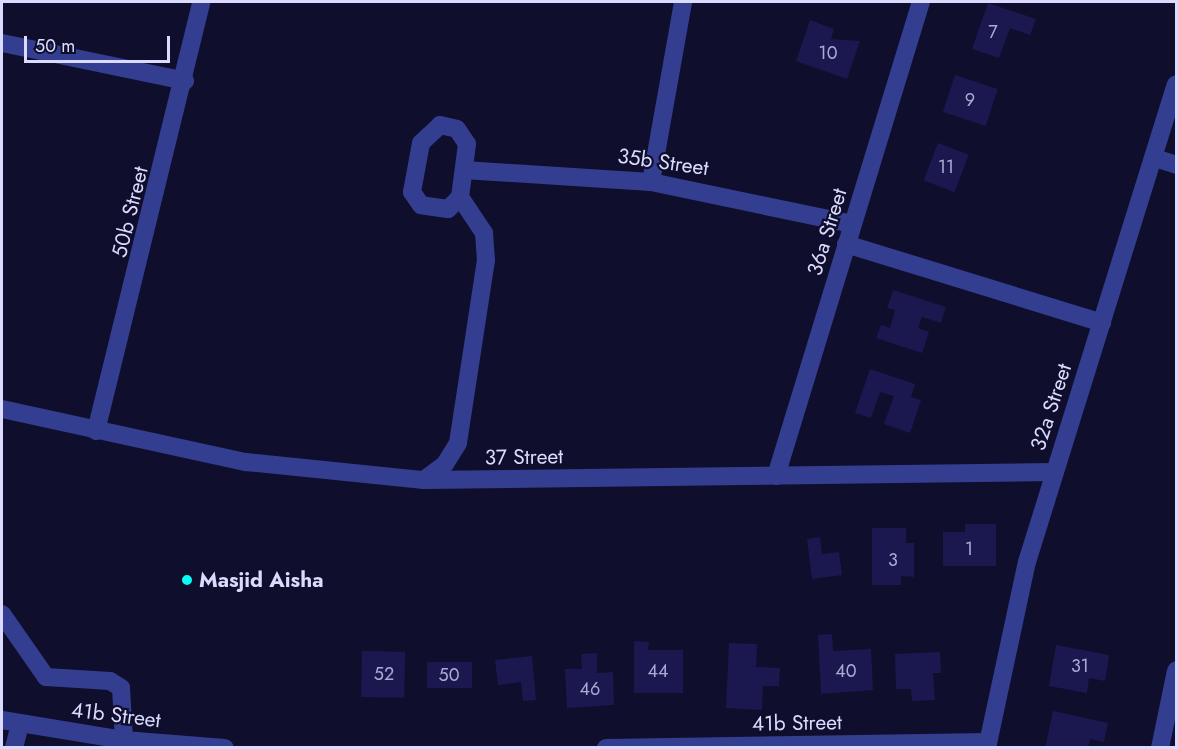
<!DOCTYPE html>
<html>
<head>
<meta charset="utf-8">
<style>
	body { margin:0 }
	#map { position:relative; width:1178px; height:749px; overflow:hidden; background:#0f0e2c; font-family:Jost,sans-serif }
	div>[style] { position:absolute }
	.building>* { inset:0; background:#1b1850; transform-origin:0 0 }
	.minor>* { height:18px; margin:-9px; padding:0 9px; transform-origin:9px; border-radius:9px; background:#343e90 }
	.dots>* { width:16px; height:16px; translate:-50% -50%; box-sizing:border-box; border:3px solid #0f0e2c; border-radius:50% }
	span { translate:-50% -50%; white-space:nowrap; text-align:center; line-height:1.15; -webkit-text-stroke:4.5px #0f0e2c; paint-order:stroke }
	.number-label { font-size:18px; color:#aaaad3 }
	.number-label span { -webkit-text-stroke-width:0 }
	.street-label { font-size:21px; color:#dadbff }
	.poi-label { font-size:21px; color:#dadbff; font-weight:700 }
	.left { translate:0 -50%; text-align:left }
	.frame { position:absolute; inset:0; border:3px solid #dadbff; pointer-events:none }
	.scale { position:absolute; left:24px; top:36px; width:146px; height:27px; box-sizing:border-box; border:3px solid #dadbff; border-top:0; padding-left:8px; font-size:18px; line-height:21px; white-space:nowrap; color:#dadbff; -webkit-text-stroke:4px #0f0e2c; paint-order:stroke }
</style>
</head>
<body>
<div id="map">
	<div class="building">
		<div style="clip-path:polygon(988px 3px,1036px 19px,1030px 35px,1010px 28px,999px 58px,972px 49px)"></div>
		<div style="clip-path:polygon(810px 20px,834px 29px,831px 39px,860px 41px,847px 79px,796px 61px)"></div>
		<div style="left:955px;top:75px;width:45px;height:39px;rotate:18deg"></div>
		<div style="left:938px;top:143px;width:33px;height:40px;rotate:21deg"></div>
		<div style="clip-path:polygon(893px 290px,946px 307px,941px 323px,922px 317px,918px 328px,929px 332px,922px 353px,876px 338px,881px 325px,890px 328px,895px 310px,887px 308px)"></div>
		<div style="clip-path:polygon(870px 369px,915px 384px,911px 397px,921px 400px,910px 433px,884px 424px,894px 396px,880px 392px,871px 418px,855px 413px)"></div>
		<div style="clip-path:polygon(965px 524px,996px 524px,996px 566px,943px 566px,943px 532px,965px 532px)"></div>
		<div style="clip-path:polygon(872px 528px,906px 528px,906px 543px,914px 543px,914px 577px,901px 576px,901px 585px,872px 585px)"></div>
		<div style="clip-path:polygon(820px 537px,822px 554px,839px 552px,842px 575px,812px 579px,807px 539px)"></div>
		<div style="clip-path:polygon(832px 634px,833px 651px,871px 649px,873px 690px,821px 694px,818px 635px)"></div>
		<div style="clip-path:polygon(634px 641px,649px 642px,648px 650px,683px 650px,683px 693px,634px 693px)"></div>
		<div style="clip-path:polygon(729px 643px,757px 644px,756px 667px,780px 668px,779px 686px,763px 686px,762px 710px,726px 708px)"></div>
		<div style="clip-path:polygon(1056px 645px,1109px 655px,1105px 681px,1089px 678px,1087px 693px,1049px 686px)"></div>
		<div style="left:362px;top:651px;width:43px;height:46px;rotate:1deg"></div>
		<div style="clip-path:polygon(940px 652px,941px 673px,933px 673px,935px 700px,912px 701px,911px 689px,896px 689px,895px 654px)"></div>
		<div style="clip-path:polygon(597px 653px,597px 673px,613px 672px,614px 705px,567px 708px,565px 669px,582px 669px,581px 654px)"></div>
		<div style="clip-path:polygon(532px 656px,536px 700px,523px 701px,521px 682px,498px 685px,495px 660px)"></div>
		<div style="left:427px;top:662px;width:45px;height:26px"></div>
		<div style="clip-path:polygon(1053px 711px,1108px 723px,1104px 742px,1090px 739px,1088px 748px,1045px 748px)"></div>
	</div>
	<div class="minor">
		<div style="left:2px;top:43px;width:187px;rotate:11.7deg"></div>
		<div style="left:440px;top:125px;width:17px;rotate:13deg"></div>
		<div style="left:457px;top:129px;width:18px;rotate:56deg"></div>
		<div style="left:467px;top:144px;width:53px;rotate:97.5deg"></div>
		<div style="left:460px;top:197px;width:17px;rotate:135deg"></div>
		<div style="left:448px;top:209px;width:27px;rotate:-172deg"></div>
		<div style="left:421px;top:205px;width:16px;rotate:-125deg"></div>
		<div style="left:412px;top:192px;width:50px;rotate:-79.6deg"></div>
		<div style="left:421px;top:143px;width:26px;rotate:-43deg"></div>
		<div style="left:1155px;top:158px;width:22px;rotate:18deg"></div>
		<div style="left:464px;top:170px;width:187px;rotate:3.7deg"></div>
		<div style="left:651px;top:182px;width:205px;rotate:11.8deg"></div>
		<div style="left:651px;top:182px;width:183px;rotate:-79.9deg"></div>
		<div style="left:846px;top:244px;width:268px;rotate:17.1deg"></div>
		<div style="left:2px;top:409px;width:250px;rotate:12.3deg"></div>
		<div style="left:246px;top:462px;width:179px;rotate:5.8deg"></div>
		<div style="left:424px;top:480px;width:629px;rotate:-0.73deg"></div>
		<div style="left:96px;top:431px;width:442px;rotate:-76.2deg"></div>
		<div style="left:776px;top:476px;width:496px;rotate:-73deg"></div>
		<div style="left:424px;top:480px;width:26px;rotate:-37deg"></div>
		<div style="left:445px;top:464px;width:25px;rotate:-58deg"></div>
		<div style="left:458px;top:443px;width:184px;rotate:-81.3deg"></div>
		<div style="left:486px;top:261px;width:28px;rotate:-94deg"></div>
		<div style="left:484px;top:233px;width:43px;rotate:-123.7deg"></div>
		<div style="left:2px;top:614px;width:77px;rotate:55.1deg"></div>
		<div style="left:46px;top:677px;width:64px;rotate:3.6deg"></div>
		<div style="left:110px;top:681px;width:13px;rotate:32deg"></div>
		<div style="left:121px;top:688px;width:52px;rotate:86.7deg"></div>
		<div style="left:2px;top:720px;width:124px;rotate:9.3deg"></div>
		<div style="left:124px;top:740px;width:101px;rotate:4.5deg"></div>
		<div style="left:14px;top:748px;width:25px;rotate:-76deg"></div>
		<div style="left:606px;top:748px;width:382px;rotate:-0.9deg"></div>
		<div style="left:987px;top:748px;width:190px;rotate:-77.9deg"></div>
		<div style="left:1027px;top:562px;width:500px;rotate:-72.7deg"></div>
		<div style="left:1160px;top:748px;width:79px;rotate:-78.3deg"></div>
	</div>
	<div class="dots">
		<div style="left:187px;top:580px;background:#06fff3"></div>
	</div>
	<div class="number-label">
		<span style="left:993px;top:32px">7</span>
		<span style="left:828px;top:53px">10</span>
		<span style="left:970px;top:100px">9</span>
		<span style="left:946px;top:167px">11</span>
		<span style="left:969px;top:549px">1</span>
		<span style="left:893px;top:560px">3</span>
		<span style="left:1080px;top:666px">31</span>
		<span style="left:658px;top:671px">44</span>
		<span style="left:846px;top:671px">40</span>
		<span style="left:384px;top:674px">52</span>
		<span style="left:449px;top:675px">50</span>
		<span style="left:590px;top:689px">46</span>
	</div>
	<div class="street-label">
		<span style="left:663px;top:162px;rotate:8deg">35b Street</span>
		<span style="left:130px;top:212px;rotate:-76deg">50b Street</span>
		<span style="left:827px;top:232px;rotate:-73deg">36a Street</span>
		<span style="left:1051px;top:407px;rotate:-72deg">32a Street</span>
		<span style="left:524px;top:457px;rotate:-1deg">37 Street</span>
		<span style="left:116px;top:715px;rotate:7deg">41b Street</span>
		<span style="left:797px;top:723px;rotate:-1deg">41b Street</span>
	</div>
	<div class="poi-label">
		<span class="left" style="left:199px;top:580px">Masjid Aisha</span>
	</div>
	<div class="frame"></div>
	<div class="scale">50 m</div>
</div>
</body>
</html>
